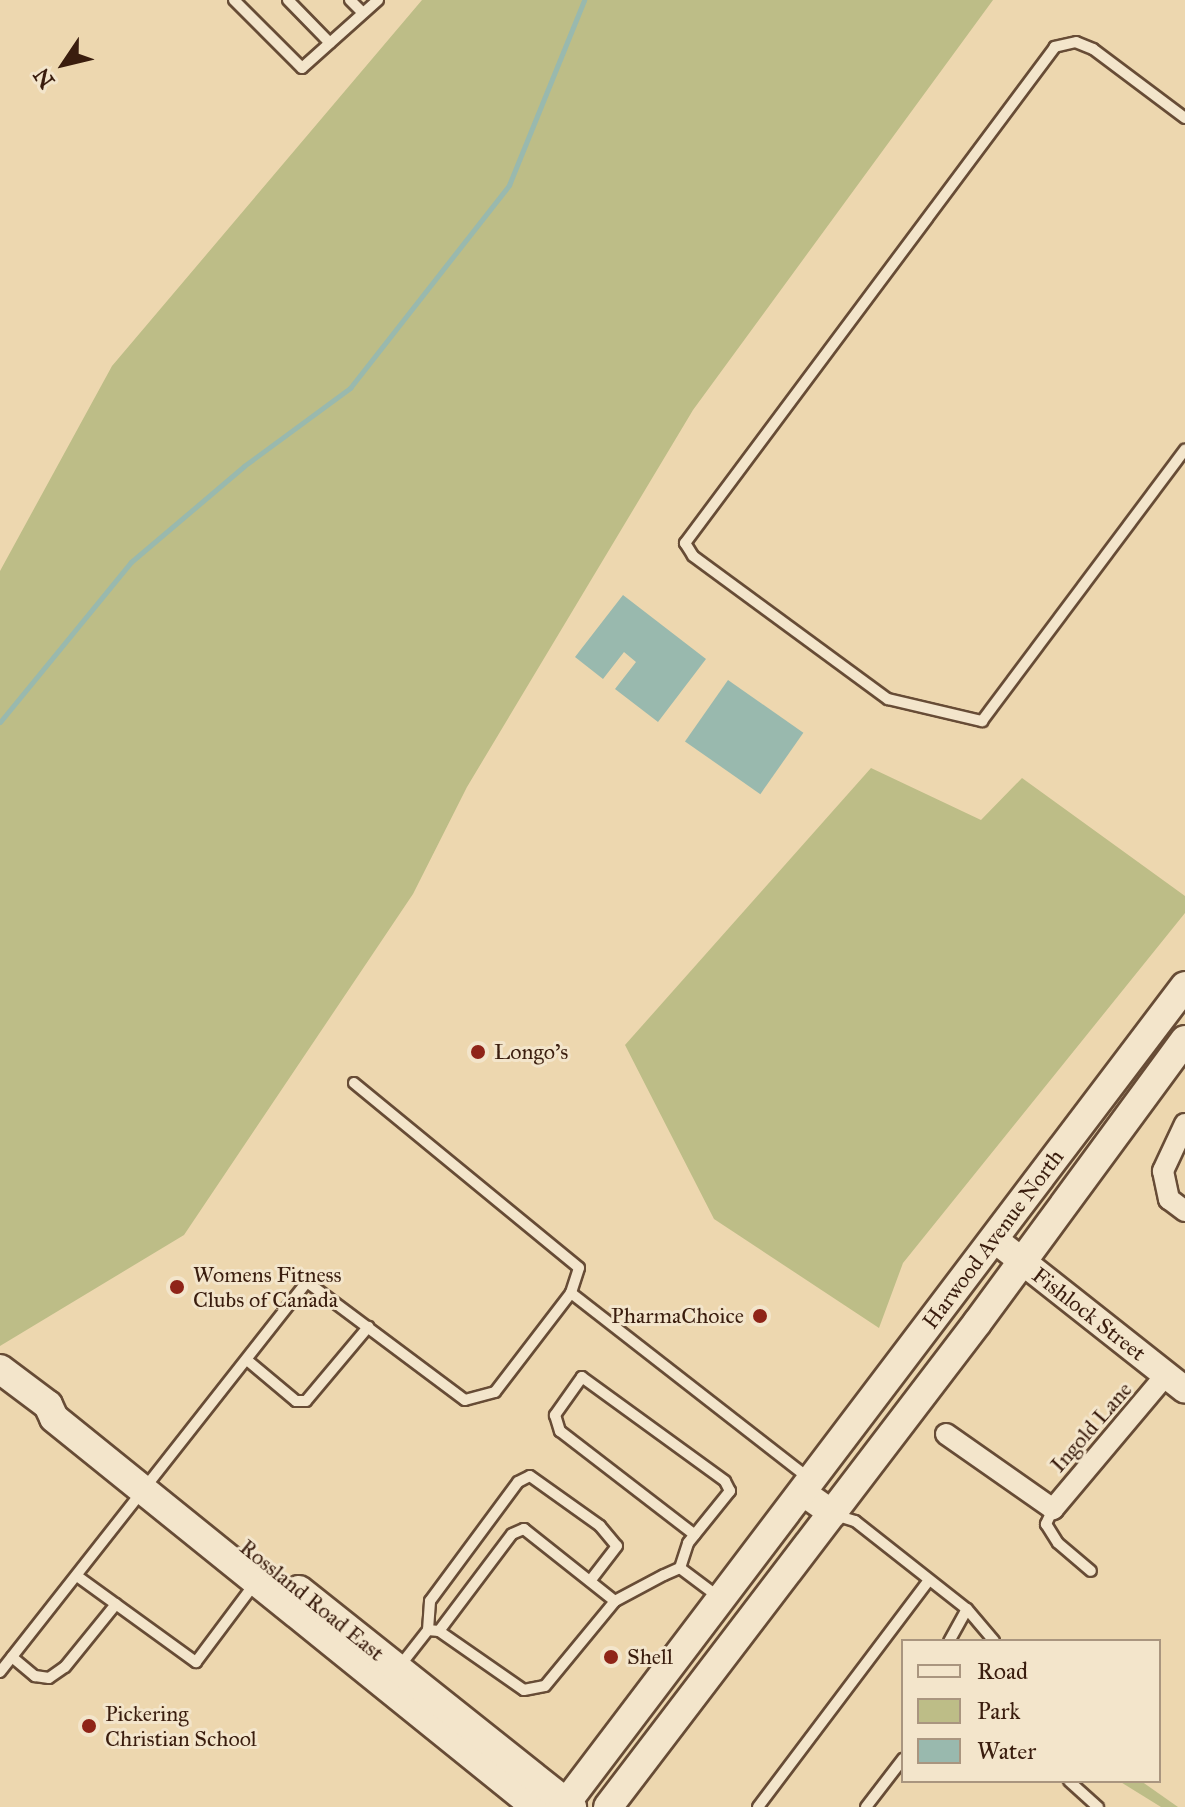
<!DOCTYPE html>
<html>
<head>
<meta charset="utf-8">
<style>
	body { margin:0 }
	#map { position:relative; width:1185px; height:1807px; overflow:hidden; background:#edd7af; font-family:"IM FELL Great Primer",serif }
	div>[style] { position:absolute }
	.green>* { inset:0; background:#bdbd87 }
	.water>* { inset:0; background:#99b9ae; transform-origin:0 0 }
	.stream>* { height:5px; margin:-2.5px; padding:0 2.5px; transform-origin:2.5px; border-radius:2.5px; background:#99b9ae }
	.roads { filter:drop-shadow(2px 0 #674c36) drop-shadow(-2px 0 #674c36) drop-shadow(0 2px #674c36) drop-shadow(0 -2px #674c36) }
	.service>* { height:10px; margin:-5px; padding:0 5px; transform-origin:5px; border-radius:5px; background:#f3e5cb }
	.minor>* { height:20px; margin:-10px; padding:0 10px; transform-origin:10px; border-radius:10px; background:#f3e5cb }
	.tertiary>* { height:26px; margin:-13px; padding:0 13px; transform-origin:13px; border-radius:13px; background:#f3e5cb }
	.secondary>* { height:28px; margin:-14px; padding:0 14px; transform-origin:14px; border-radius:14px; background:#f3e5cb }
	.dots>* { width:22px; height:22px; translate:-50% -50%; box-sizing:border-box; border:4px solid #f3e5cb; border-radius:50% }
	span { translate:-50% -50%; white-space:nowrap; text-align:center; line-height:1.15; -webkit-text-stroke:6px #f3e5cb; paint-order:stroke }
	.poi-label { font-size:22px; color:#3a1d0e }
	.left { translate:0 -50%; text-align:left }
	.right { translate:-100% -50%; text-align:right }
	.street-label { font-size:22px; color:#3a1d0e }
	.legend { position:absolute; left:901px; top:1639px; width:260px; height:144px; box-sizing:border-box; background:#f3e5cb; border:2px solid #a9957f; margin:0; padding:10px 14px; list-style:none; font-size:24px; color:#3a1d0e }
	.legend li { display:flex; align-items:center; gap:16px; height:40px }
	.legend b { width:40px; border:2px solid #a9957f }
	.north { position:absolute; left:24px; top:24px; width:80px; height:80px; -webkit-text-stroke:6px #f3e5cb; paint-order:stroke; rotate:235deg; font-size:22px; font-weight:700; line-height:32px; text-align:center; color:#3a1d0e }
	.north::after { content:''; display:block; margin:auto; width:28px; height:36px; background:#3a1d0e; clip-path:polygon(50% 0,100% 100%,50% 72%,0 100%) }
</style>
</head>
<body>
<div id="map">
	<div class="green">
		<div style="clip-path:polygon(422px 0,993px 0,693px 410px,467px 787px,413px 894px,184px 1235px,0 1346px,0 571px,112px 366px)"></div>
		<div style="clip-path:polygon(871px 768px,981px 820px,1022px 778px,1185px 896px,1185px 913px,903px 1263px,879px 1328px,714px 1219px,625px 1045px)"></div>
		<div style="clip-path:polygon(1119px 1781px,1141px 1781px,1178px 1807px,1161px 1807px)"></div>
	</div>
	<div class="water">
		<div style="clip-path:polygon(623px 595px,706px 659px,658px 722px,615px 689px,636px 662px,624px 652px,603px 679px,575px 657px)"></div>
		<div style="left:728px;top:680px;width:92px;height:75px;rotate:35deg"></div>
	</div>
	<div class="stream">
		<div style="left:0;top:722px;width:207px;rotate:-50.7deg"></div>
		<div style="left:131px;top:562px;width:148px;rotate:-40.3deg"></div>
		<div style="left:244px;top:466px;width:132px;rotate:-36.3deg"></div>
		<div style="left:350px;top:388px;width:258px;rotate:-51.9deg"></div>
		<div style="left:509px;top:185px;width:200px;rotate:-67.9deg"></div>
	</div>
	<div class="roads">
		<div class="service">
			<div style="left:234px;top:0;width:96px;rotate:45deg"></div>
			<div style="left:302px;top:68px;width:102px;rotate:-41.8deg"></div>
			<div style="left:288px;top:0;width:60px;rotate:45.7deg"></div>
			<div style="left:350px;top:0;width:18px;rotate:45deg"></div>
			<div style="left:1185px;top:118px;width:115px;rotate:-143.1deg"></div>
			<div style="left:1093px;top:49px;width:18px;rotate:-158deg"></div>
			<div style="left:1076px;top:42px;width:22px;rotate:167deg"></div>
			<div style="left:1055px;top:47px;width:619px;rotate:126.72deg"></div>
			<div style="left:685px;top:543px;width:15px;rotate:58deg"></div>
			<div style="left:693px;top:556px;width:242px;rotate:36.3deg"></div>
			<div style="left:888px;top:699px;width:97px;rotate:13.2deg"></div>
			<div style="left:982px;top:721px;width:339px;rotate:-53.2deg"></div>
			<div style="left:354px;top:1083px;width:291px;rotate:39.4deg"></div>
			<div style="left:579px;top:1268px;width:26px;rotate:108deg"></div>
			<div style="left:247px;top:1360px;width:64px;rotate:39.9deg"></div>
			<div style="left:296px;top:1401px;width:10px"></div>
			<div style="left:306px;top:1401px;width:97px;rotate:-50deg"></div>
			<div style="left:1053px;top:1509px;width:17px;rotate:115deg"></div>
			<div style="left:1046px;top:1524px;width:22px;rotate:58deg"></div>
			<div style="left:1058px;top:1543px;width:43px;rotate:40.3deg"></div>
			<div style="left:835px;top:1515px;width:21px;rotate:17deg"></div>
			<div style="left:855px;top:1521px;width:142px;rotate:38.2deg"></div>
			<div style="left:967px;top:1609px;width:37px;rotate:119deg"></div>
			<div style="left:680px;top:1568px;width:26px;rotate:-72deg"></div>
			<div style="left:688px;top:1543px;width:67px;rotate:-51.1deg"></div>
			<div style="left:730px;top:1491px;width:11px;rotate:-117deg"></div>
			<div style="left:725px;top:1481px;width:177px;rotate:-144deg"></div>
			<div style="left:582px;top:1377px;width:47px;rotate:125.4deg"></div>
			<div style="left:555px;top:1415px;width:17px;rotate:73deg"></div>
			<div style="left:560px;top:1431px;width:170px;rotate:37.6deg"></div>
			<div style="left:77px;top:1576px;width:147px;rotate:35.9deg"></div>
			<div style="left:196px;top:1662px;width:99px;rotate:-53.2deg"></div>
			<div style="left:967px;top:1609px;width:42px;rotate:49.8deg"></div>
			<div style="left:428px;top:1630px;width:29px;rotate:-86deg"></div>
			<div style="left:430px;top:1601px;width:148px;rotate:-53.5deg"></div>
			<div style="left:518px;top:1482px;width:13px;rotate:-27deg"></div>
			<div style="left:530px;top:1476px;width:86px;rotate:35.5deg"></div>
			<div style="left:600px;top:1526px;width:26px;rotate:50deg"></div>
			<div style="left:617px;top:1546px;width:44px;rotate:127.6deg"></div>
			<div style="left:439px;top:1631px;width:121px;rotate:-53deg"></div>
			<div style="left:512px;top:1534px;width:13px;rotate:-23deg"></div>
			<div style="left:524px;top:1529px;width:116px;rotate:38.4deg"></div>
			<div style="left:12px;top:1657px;width:30px;rotate:40deg"></div>
			<div style="left:35px;top:1676px;width:14px;rotate:8deg"></div>
			<div style="left:49px;top:1678px;width:19px;rotate:-35deg"></div>
			<div style="left:65px;top:1667px;width:81px;rotate:-51deg"></div>
			<div style="left:399px;top:1667px;width:47px;rotate:-51.9deg"></div>
			<div style="left:428px;top:1630px;width:11px;rotate:5deg"></div>
			<div style="left:439px;top:1631px;width:103px;rotate:34.8deg"></div>
			<div style="left:524px;top:1690px;width:21px;rotate:-11deg"></div>
			<div style="left:545px;top:1686px;width:110px;rotate:-50.5deg"></div>
			<div style="left:615px;top:1601px;width:55px;rotate:-28deg"></div>
			<div style="left:664px;top:1575px;width:17px;rotate:-24deg"></div>
			<div style="left:680px;top:1568px;width:50px;rotate:36.9deg"></div>
			<div style="left:0;top:1672px;width:496px;rotate:-51.8deg"></div>
			<div style="left:307px;top:1282px;width:197px;rotate:36.8deg"></div>
			<div style="left:465px;top:1400px;width:31px;rotate:-15deg"></div>
			<div style="left:495px;top:1392px;width:125px;rotate:-52.5deg"></div>
			<div style="left:571px;top:1293px;width:303px;rotate:37.9deg"></div>
			<div style="left:1069px;top:1781px;width:39px;rotate:42deg"></div>
			<div style="left:758px;top:1807px;width:283px;rotate:-53deg"></div>
			<div style="left:866px;top:1807px;width:61px;rotate:-52.4deg"></div>
		</div>
		<div class="minor">
			<div style="left:1185px;top:1124px;width:52px;rotate:115.1deg"></div>
			<div style="left:1163px;top:1171px;width:29px;rotate:78deg"></div>
			<div style="left:1169px;top:1199px;width:20px;rotate:37deg"></div>
			<div style="left:946px;top:1434px;width:131px;rotate:35deg"></div>
			<div style="left:1053px;top:1509px;width:175px;rotate:-49.9deg"></div>
		</div>
		<div class="tertiary">
			<div style="left:994px;top:1239px;width:243px;rotate:38.3deg"></div>
			<div style="left:802px;top:1492px;width:38px;rotate:35deg"></div>
		</div>
		<div class="secondary">
			<div style="left:0;top:1369px;width:60px;rotate:36.9deg"></div>
			<div style="left:48px;top:1405px;width:14px;rotate:65deg"></div>
			<div style="left:54px;top:1418px;width:619px;rotate:38.91deg"></div>
			<div style="left:299px;top:1590px;width:349px;rotate:38.5deg"></div>
			<div style="left:563px;top:1807px;width:1030px;rotate:-52.85deg"></div>
			<div style="left:608px;top:1807px;width:609px;rotate:-52.68deg"></div>
			<div style="left:977px;top:1323px;width:351px;rotate:-53.7deg"></div>
		</div>
	</div>
	<div class="dots">
		<div style="left:478px;top:1052px;background:#8f2418"></div>
		<div style="left:177px;top:1287px;background:#8f2418"></div>
		<div style="left:760px;top:1316px;background:#8f2418"></div>
		<div style="left:611px;top:1657px;background:#8f2418"></div>
		<div style="left:89px;top:1726px;background:#8f2418"></div>
	</div>
	<div class="poi-label">
		<span class="left" style="left:494px;top:1052px">Longo's</span>
		<span class="left" style="left:193px;top:1287px">Womens Fitness<br>Clubs of Canada</span>
		<span class="right" style="left:744px;top:1316px">PharmaChoice</span>
		<span class="left" style="left:627px;top:1657px">Shell</span>
		<span class="left" style="left:105px;top:1726px">Pickering<br>Christian School</span>
	</div>
	<div class="street-label">
		<span style="left:993px;top:1239px;rotate:-53deg">Harwood Avenue North</span>
		<span style="left:1089px;top:1314px;rotate:38deg">Fishlock Street</span>
		<span style="left:1091px;top:1427px;rotate:-49deg">Ingold Lane</span>
		<span style="left:312px;top:1600px;rotate:39deg">Rossland Road East</span>
	</div>
	<ul class="legend">
	<li><b style="height:10px;background:#f3e5cb"></b>Road</li>
	<li><b style="height:22px;background:#bdbd87"></b>Park</li>
	<li><b style="height:22px;background:#99b9ae"></b>Water</li>
	</ul>
	<div class="north">N</div>
</div>
</body>
</html>
